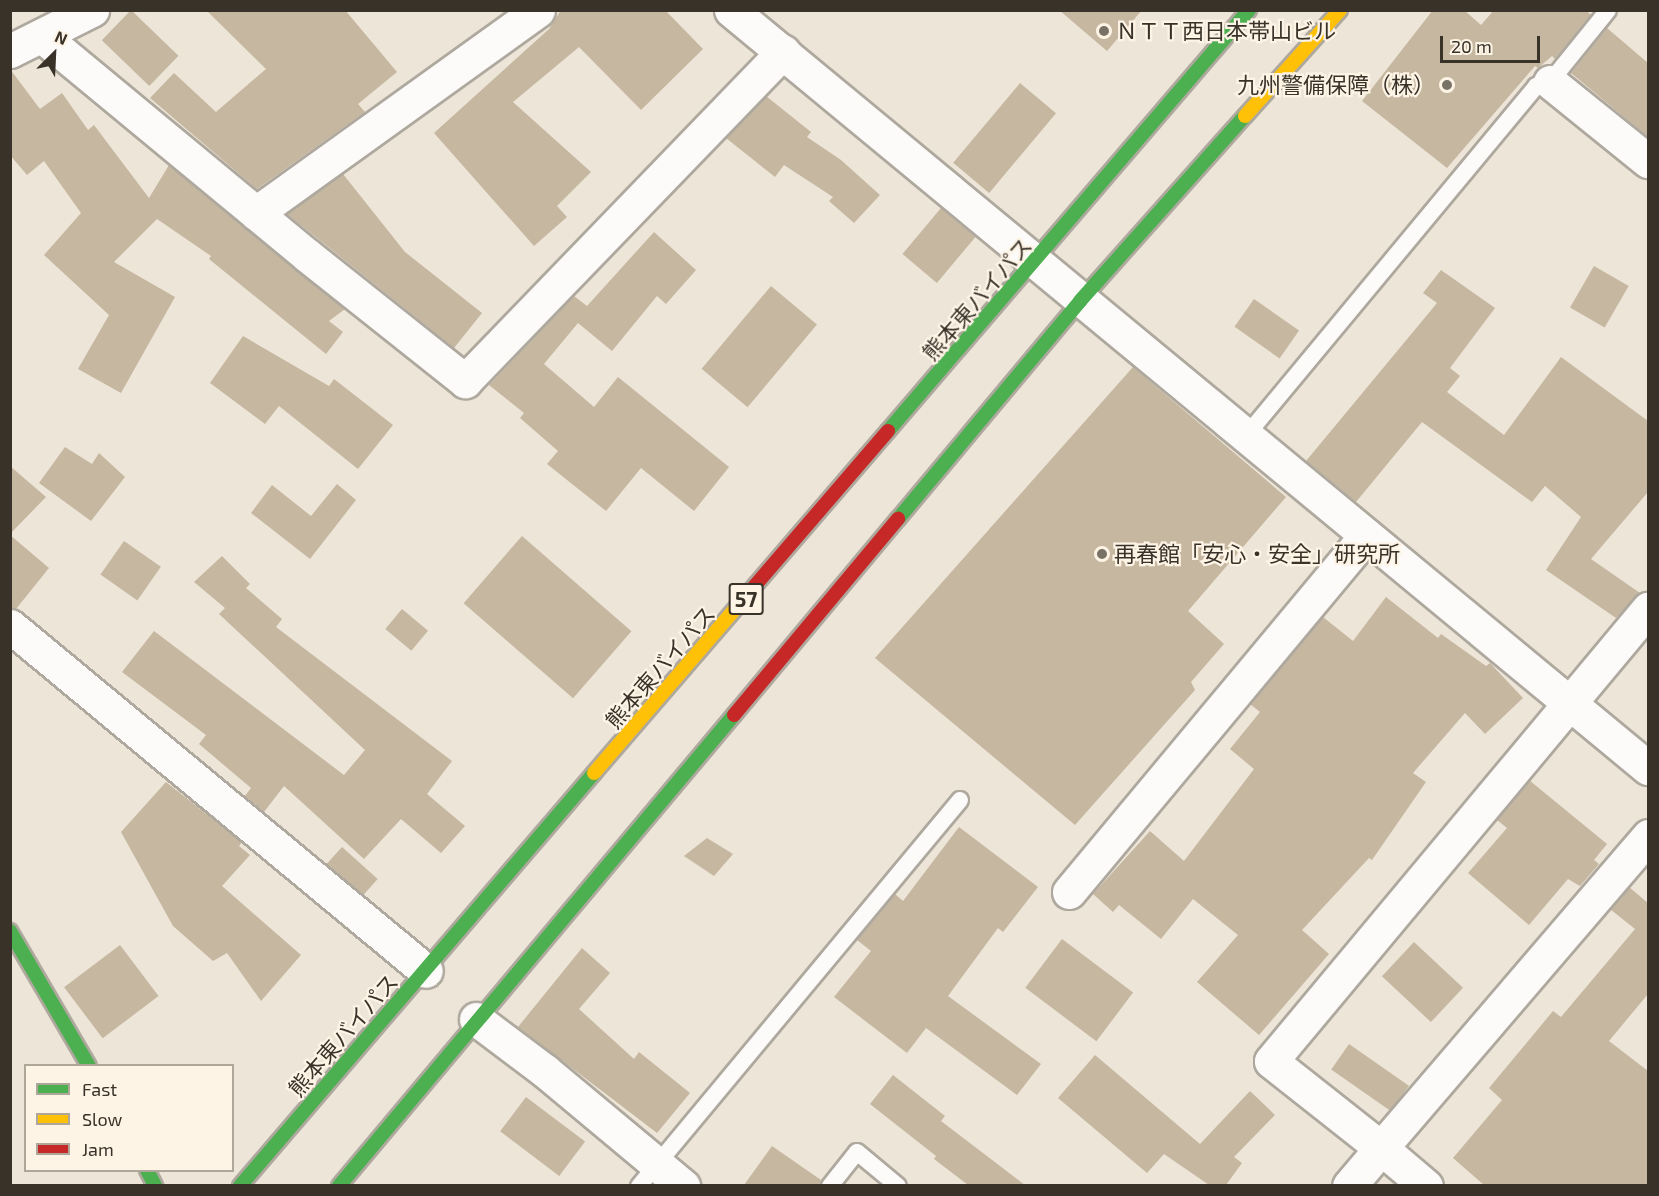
<!DOCTYPE html>
<html>
<head>
<meta charset="utf-8">
<style>
	body { margin:0 }
	#map { position:relative; width:1659px; height:1196px; overflow:hidden; background:#ede5d8; font-family:"Exo 2","Noto Sans JP",sans-serif }
	div>[style] { position:absolute }
	.building>* { inset:0; background:#c6b7a0; transform-origin:0 0 }
	.roads { filter:drop-shadow(2px 0 #aea89e) drop-shadow(-2px 0 #aea89e) drop-shadow(0 2px #aea89e) drop-shadow(0 -2px #aea89e) }
	.lane>* { height:16px; margin:-8px; padding:0 8px; transform-origin:8px; border-radius:8px; background:#fcfbf9 }
	.street>* { height:33px; margin:-16.5px; padding:0 16.5px; transform-origin:16.5px; border-radius:16.5px; background:#fcfbf9 }
	.fast>* { height:14px; margin:-7px; padding:0 7px; transform-origin:7px; border-radius:7px; background:#4caf50 }
	.slow>* { height:14px; margin:-7px; padding:0 7px; transform-origin:7px; border-radius:7px; background:#ffc107 }
	.jam>* { height:14px; margin:-7px; padding:0 7px; transform-origin:7px; border-radius:7px; background:#c62828 }
	.dots>* { width:16px; height:16px; translate:-50% -50%; box-sizing:border-box; border:3px solid #fef4e6; border-radius:50% }
	span { translate:-50% -50%; white-space:nowrap; text-align:center; line-height:1.15; -webkit-text-stroke:4.5px #fef4e6; paint-order:stroke }
	.shield-label span { padding:2px 4px; background:#fef4e6; border:2px solid; border-radius:4px; -webkit-text-stroke-width:0 }
	.shield-label { font-size:21px; color:#393229; font-weight:700 }
	.poi-label { font-size:22px; color:#393229 }
	.left { translate:0 -50%; text-align:left }
	.right { translate:-100% -50%; text-align:right }
	.street-label { font-size:22px; color:#393229 }
	.frame { position:absolute; inset:0; border:12px solid #393229; pointer-events:none }
	.legend { position:absolute; left:24px; top:1064px; width:210px; height:108px; box-sizing:border-box; background:#fef4e6; border:2px solid #afa69a; margin:0; padding:8px 10px; list-style:none; font-size:18px; color:#393229 }
	.legend li { display:flex; align-items:center; gap:12px; height:30px }
	.legend b { width:30px; border:2px solid #afa69a }
	.north { position:absolute; left:24px; top:24px; width:60px; height:60px; -webkit-text-stroke:4px #fef4e6; paint-order:stroke; rotate:24deg; font-size:16px; font-weight:700; line-height:24px; text-align:center; color:#393229 }
	.north::after { content:''; display:block; margin:auto; width:21px; height:27px; background:#393229; clip-path:polygon(50% 0,100% 100%,50% 72%,0 100%) }
	.scale { position:absolute; left:1440px; top:36px; width:100px; height:27px; box-sizing:border-box; border:3px solid #393229; border-top:0; padding-left:8px; font-size:18px; line-height:21px; white-space:nowrap; color:#393229; -webkit-text-stroke:4px #fef4e6; paint-order:stroke }
</style>
</head>
<body>
<div id="map">
	<div class="building">
		<div style="left:131px;top:10px;width:66px;height:42px;rotate:44deg"></div>
		<div style="clip-path:polygon(206px 10px,345px 10px,397px 72px,358px 104px,365px 112px,257px 189px,150px 98px,174px 73px,216px 112px,266px 69px)"></div>
		<div style="clip-path:polygon(561px 10px,665px 10px,703px 49px,641px 110px,579px 47px,513px 102px,591px 172px,557px 206px,567px 217px,534px 246px,434px 133px,549px 29px)"></div>
		<div style="clip-path:polygon(1059px 10px,1142px 10px,1107px 51px)"></div>
		<div style="clip-path:polygon(1433px 10px,1464px 10px,1481px 25px,1494px 10px,1586px 10px,1591px 15px,1555px 59px,1552px 56px,1538px 68px,1535px 66px,1447px 168px,1362px 101px)"></div>
		<div style="clip-path:polygon(1607px 28px,1648px 63px,1648px 137px,1571px 73px)"></div>
		<div style="clip-path:polygon(10px 69px,40px 109px,62px 93px,88px 130px,94px 125px,149px 198px,169px 165px,345px 309px,329px 321px,343px 332px,326px 354px,209px 259px,211px 256px,157px 219px,114px 262px,175px 297px,121px 393px,78px 369px,109px 315px,44px 255px,81px 213px,44px 161px,27px 175px,10px 155px)"></div>
		<div style="left:1020px;top:83px;width:47px;height:104px;rotate:40deg"></div>
		<div style="clip-path:polygon(766px 96px,811px 132px,807px 137px,841px 160px,880px 195px,854px 223px,829px 201px,833px 197px,784px 165px,775px 177px,726px 138px)"></div>
		<div style="clip-path:polygon(343px 174px,405px 252px,482px 313px,454px 348px,287px 214px)"></div>
		<div style="left:941px;top:208px;width:45px;height:60px;rotate:40deg"></div>
		<div style="clip-path:polygon(654px 232px,696px 270px,666px 304px,657px 296px,612px 351px,578px 323px,544px 364px,594px 407px,618px 377px,729px 467px,694px 511px,641px 468px,606px 511px,547px 464px,558px 451px,520px 418px,524px 413px,489px 385px,574px 296px,587px 306px)"></div>
		<div style="left:1594px;top:266px;width:40px;height:48px;rotate:30deg"></div>
		<div style="clip-path:polygon(1441px 270px,1495px 308px,1450px 368px,1460px 376px,1447px 392px,1504px 435px,1561px 357px,1648px 421px,1648px 492px,1591px 559px,1640px 593px,1616px 618px,1546px 570px,1581px 517px,1545px 486px,1532px 502px,1422px 422px,1356px 502px,1306px 461px,1437px 303px,1423px 293px)"></div>
		<div style="left:771px;top:286px;width:60px;height:108px;rotate:40deg"></div>
		<div style="left:1254px;top:299px;width:55px;height:34px;rotate:35deg"></div>
		<div style="clip-path:polygon(243px 336px,329px 386px,334px 379px,393px 425px,358px 469px,279px 406px,265px 424px,210px 383px)"></div>
		<div style="clip-path:polygon(1133px 367px,1286px 497px,1188px 611px,1224px 644px,1191px 682px,1195px 690px,1075px 825px,875px 658px)"></div>
		<div style="clip-path:polygon(65px 447px,92px 464px,99px 453px,125px 477px,91px 521px,39px 483px)"></div>
		<div style="clip-path:polygon(10px 466px,46px 497px,10px 534px)"></div>
		<div style="clip-path:polygon(337px 484px,356px 500px,310px 559px,251px 513px,272px 485px,311px 516px)"></div>
		<div style="clip-path:polygon(10px 535px,49px 568px,16px 609px,10px 608px)"></div>
		<div style="left:522px;top:536px;width:145px;height:89px;rotate:41deg"></div>
		<div style="left:124px;top:541px;width:45px;height:41px;rotate:35deg"></div>
		<div style="clip-path:polygon(222px 556px,250px 584px,246px 588px,282px 619px,276px 627px,452px 761px,427px 794px,465px 826px,441px 853px,401px 819px,364px 859px,284px 786px,264px 812px,245px 796px,251px 788px,199px 744px,206px 735px,122px 672px,154px 631px,344px 775px,365px 750px,219px 614px,225px 608px,194px 582px)"></div>
		<div style="clip-path:polygon(1386px 597px,1438px 638px,1441px 634px,1486px 666px,1490px 663px,1523px 698px,1485px 734px,1465px 713px,1413px 773px,1426px 782px,1372px 860px,1369px 858px,1302px 930px,1329px 954px,1259px 1035px,1197px 982px,1238px 935px,1193px 899px,1161px 939px,1119px 905px,1113px 912px,1093px 894px,1150px 831px,1184px 861px,1254px 769px,1230px 749px,1260px 712px,1250px 704px,1323px 617px,1353px 641px)"></div>
		<div style="left:402px;top:609px;width:34px;height:26px;rotate:40deg"></div>
		<div style="clip-path:polygon(1529px 780px,1607px 844px,1594px 860px,1599px 864px,1580px 886px,1568px 879px,1529px 925px,1468px 873px,1507px 828px,1497px 820px)"></div>
		<div style="clip-path:polygon(166px 782px,242px 842px,239px 846px,250px 855px,222px 886px,301px 955px,261px 1001px,227px 953px,213px 961px,173px 926px,121px 832px)"></div>
		<div style="clip-path:polygon(959px 827px,1038px 887px,1003px 932px,998px 928px,948px 996px,1041px 1064px,1017px 1095px,926px 1028px,907px 1053px,834px 997px,871px 951px,857px 940px,895px 894px,903px 901px)"></div>
		<div style="clip-path:polygon(707px 838px,733px 854px,714px 876px,684px 856px)"></div>
		<div style="left:342px;top:847px;width:48px;height:23px;rotate:42deg"></div>
		<div style="clip-path:polygon(1629px 887px,1648px 903px,1648px 994px,1609px 1041px,1648px 1071px,1648px 1185px,1484px 1185px,1453px 1158px,1502px 1100px,1489px 1088px,1553px 1011px,1561px 1017px,1635px 929px,1610px 909px)"></div>
		<div style="left:1062px;top:939px;width:89px;height:61px;rotate:37deg"></div>
		<div style="left:1414px;top:942px;width:67px;height:47px;rotate:43deg"></div>
		<div style="left:120px;top:945px;width:64px;height:70px;rotate:53deg"></div>
		<div style="clip-path:polygon(582px 948px,610px 973px,579px 1009px,634px 1059px,639px 1052px,690px 1093px,657px 1133px,518px 1027px)"></div>
		<div style="left:1349px;top:1044px;width:73px;height:31px;rotate:35deg"></div>
		<div style="clip-path:polygon(1095px 1055px,1200px 1144px,1250px 1091px,1275px 1115px,1234px 1157px,1242px 1163px,1226px 1185px,1209px 1185px,1164px 1154px,1147px 1173px,1058px 1098px)"></div>
		<div style="clip-path:polygon(893px 1075px,945px 1116px,941px 1121px,1025px 1185px,968px 1185px,934px 1159px,936px 1156px,870px 1104px)"></div>
		<div style="left:526px;top:1097px;width:74px;height:43px;rotate:37deg"></div>
		<div style="clip-path:polygon(772px 1146px,821px 1180px,820px 1185px,744px 1185px)"></div>
	</div>
	<div class="roads">
		<div class="lane">
			<div style="left:1245px;top:437px;width:456px;rotate:-50.3deg"></div>
			<div style="left:1536px;top:86px;width:15px;rotate:-16deg"></div>
			<div style="left:1550px;top:82px;width:92px;rotate:-51.1deg"></div>
			<div style="left:639px;top:1186px;width:502px;rotate:-50.25deg"></div>
			<div style="left:830px;top:1186px;width:43px;rotate:-51.5deg"></div>
			<div style="left:857px;top:1152px;width:53px;rotate:39.7deg"></div>
		</div>
		<div class="street">
			<div style="left:731px;top:10px;width:1190px;rotate:39.58deg"></div>
			<div style="left:42px;top:36px;width:345px;rotate:39.6deg"></div>
			<div style="left:308px;top:256px;width:201px;rotate:38.5deg"></div>
			<div style="left:465px;top:381px;width:458px;rotate:-46deg"></div>
			<div style="left:10px;top:51px;width:92px;rotate:-26.6deg"></div>
			<div style="left:1550px;top:82px;width:126px;rotate:38.9deg"></div>
			<div style="left:256px;top:213px;width:347px;rotate:-35.7deg"></div>
			<div style="left:10px;top:626px;width:540px;rotate:39.67deg"></div>
			<div style="left:1069px;top:892px;width:464px;rotate:-50.2deg"></div>
			<div style="left:476px;top:1019px;width:86px;rotate:37deg"></div>
			<div style="left:545px;top:1071px;width:180px;rotate:39.8deg"></div>
			<div style="left:1349px;top:1186px;width:50px;rotate:-49.9deg"></div>
			<div style="left:1381px;top:1148px;width:140px;rotate:-141.7deg"></div>
			<div style="left:1271px;top:1061px;width:589px;rotate:-50.17deg"></div>
			<div style="left:1426px;top:1186px;width:59px;rotate:-139.8deg"></div>
			<div style="left:1381px;top:1148px;width:411px;rotate:-49.4deg"></div>
		</div>
		<div class="fast">
			<div style="left:888px;top:431px;width:555px;rotate:-49.39deg"></div>
			<div style="left:898px;top:519px;width:284px;rotate:-50.1deg"></div>
			<div style="left:1080px;top:301px;width:248px;rotate:-48.3deg"></div>
			<div style="left:10px;top:931px;width:156px;rotate:59.7deg"></div>
			<div style="left:147px;top:1170px;width:18px;rotate:63deg"></div>
			<div style="left:240px;top:1186px;width:544px;rotate:-49.4deg"></div>
			<div style="left:339px;top:1186px;width:615px;rotate:-50.02deg"></div>
		</div>
		<div class="slow">
			<div style="left:1245px;top:116px;width:142px;rotate:-48.1deg"></div>
			<div style="left:594px;top:773px;width:224px;rotate:-49.3deg"></div>
		</div>
		<div class="jam">
			<div style="left:740px;top:603px;width:227px;rotate:-49.3deg"></div>
			<div style="left:734px;top:715px;width:256px;rotate:-50.1deg"></div>
		</div>
	</div>
	<div class="dots">
		<div style="left:1104px;top:31px;background:#787166"></div>
		<div style="left:1447px;top:85px;background:#787166"></div>
		<div style="left:1102px;top:554px;background:#787166"></div>
	</div>
	<div class="shield-label">
		<span style="left:746px;top:599px">57</span>
	</div>
	<div class="poi-label">
		<span class="left" style="left:1116px;top:31px">ＮＴＴ西日本帯山ビル</span>
		<span class="right" style="left:1435px;top:85px">九州警備保障（株）</span>
		<span class="left" style="left:1114px;top:554px">再春館「安心・安全」研究所</span>
	</div>
	<div class="street-label">
		<span style="left:977px;top:299px;rotate:-49deg">熊本東バイパス</span>
		<span style="left:660px;top:667px;rotate:-49deg">熊本東バイパス</span>
		<span style="left:343px;top:1035px;rotate:-49deg">熊本東バイパス</span>
	</div>
	<div class="frame"></div>
	<ul class="legend">
	<li><b style="height:8px;background:#4caf50"></b>Fast</li>
	<li><b style="height:8px;background:#ffc107"></b>Slow</li>
	<li><b style="height:8px;background:#c62828"></b>Jam</li>
	</ul>
	<div class="north">N</div>
	<div class="scale">20 m</div>
</div>
</body>
</html>
